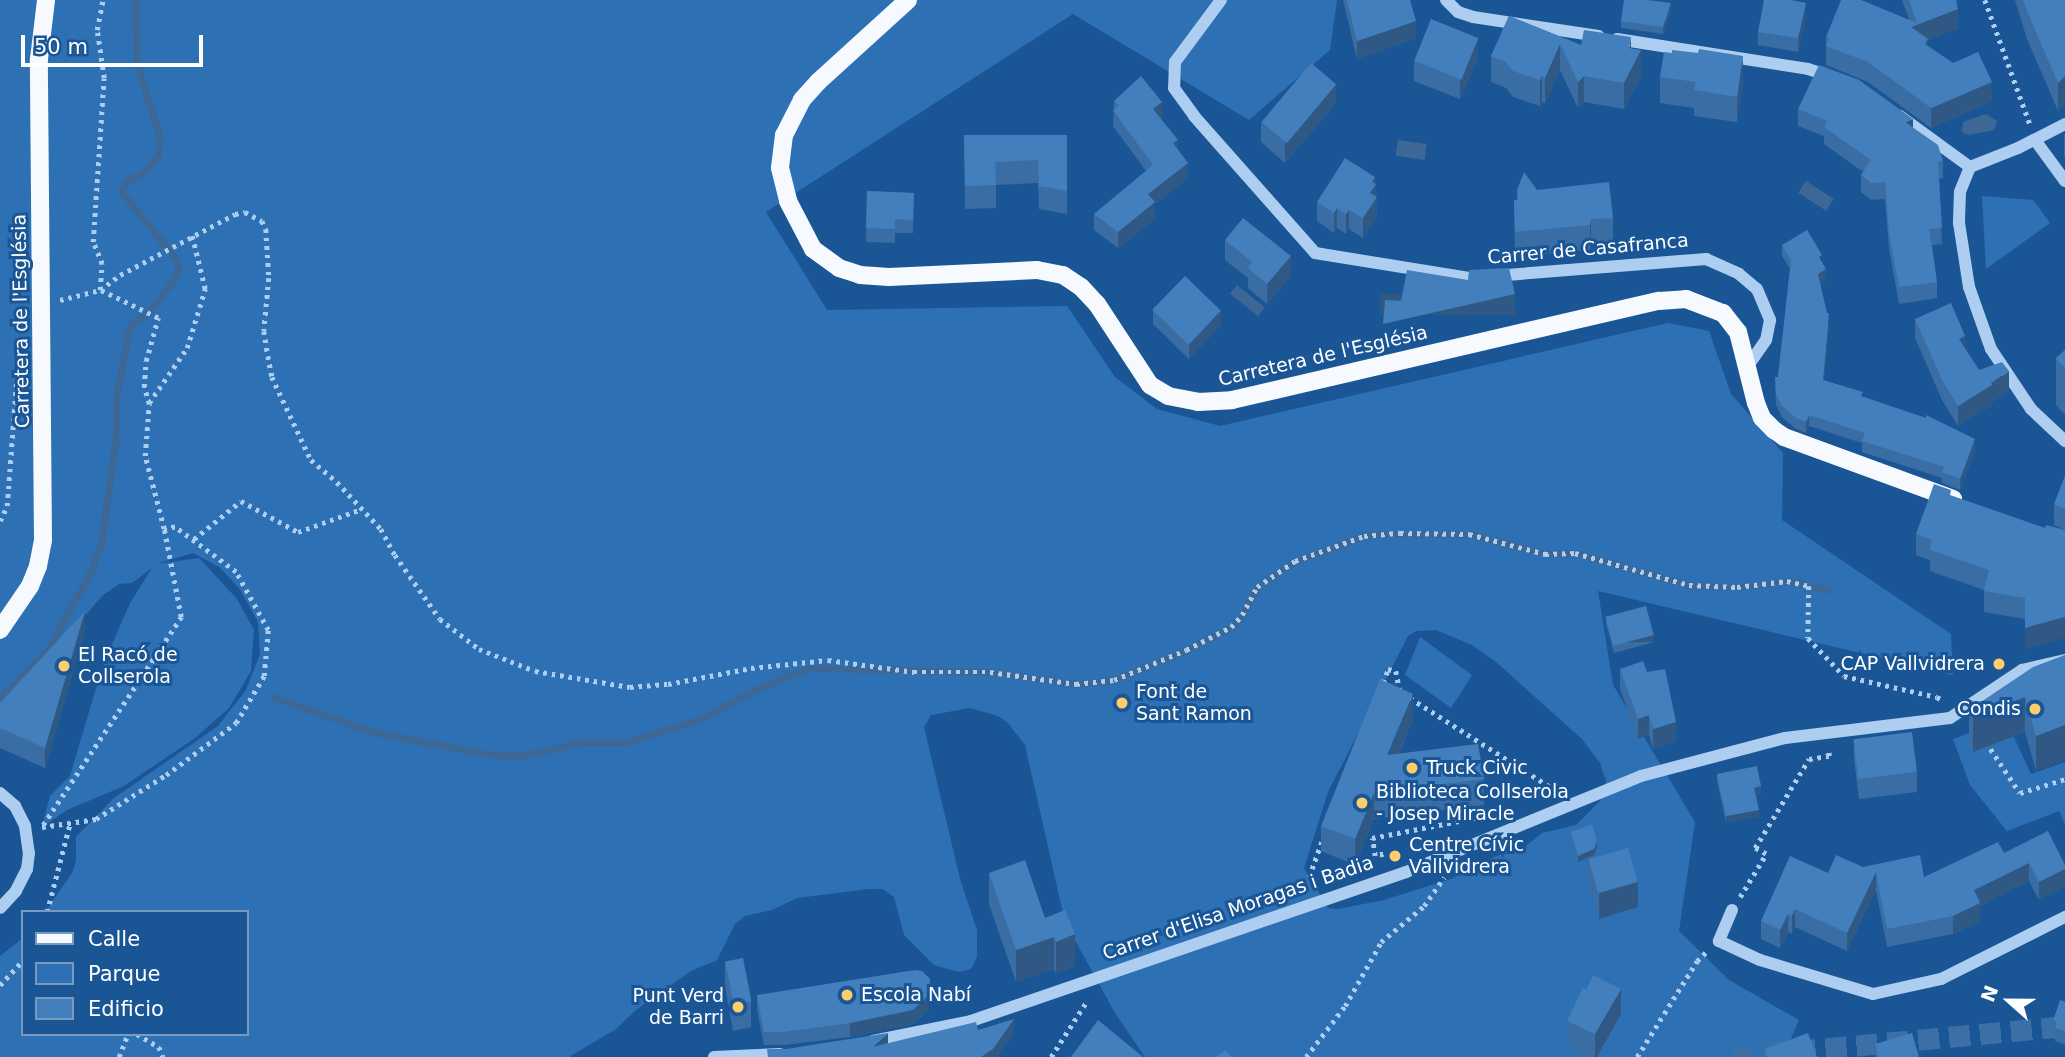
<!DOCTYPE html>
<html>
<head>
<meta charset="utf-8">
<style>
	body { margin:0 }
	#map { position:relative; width:2065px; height:1057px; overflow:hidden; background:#1a5696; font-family:"DejaVu Sans",sans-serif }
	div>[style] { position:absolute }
	.green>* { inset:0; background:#2e70b4 }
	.water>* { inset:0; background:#3d6896; transform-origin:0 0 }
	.stream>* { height:7px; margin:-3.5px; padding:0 3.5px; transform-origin:3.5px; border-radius:3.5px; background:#3d6896 }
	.highway-tunnel>* { height:21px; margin-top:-10.5px; transform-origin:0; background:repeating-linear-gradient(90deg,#3c6fa6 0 21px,transparent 0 31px) }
	.path>* { height:4.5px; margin-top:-2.25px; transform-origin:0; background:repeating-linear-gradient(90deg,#adcef0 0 3.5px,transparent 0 8.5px) }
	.minor>* { height:12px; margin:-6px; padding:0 6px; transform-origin:6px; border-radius:6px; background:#adcef0 }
	.major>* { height:18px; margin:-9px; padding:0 9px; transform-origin:9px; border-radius:9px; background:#f6faff }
	.wall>* { inset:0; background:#3a6da3; transform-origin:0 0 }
	.shaded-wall>* { inset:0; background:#2f5984; transform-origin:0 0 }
	.building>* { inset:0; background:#437fbd; transform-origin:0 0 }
	.dots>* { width:19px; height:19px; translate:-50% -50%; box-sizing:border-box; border:4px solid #1a5696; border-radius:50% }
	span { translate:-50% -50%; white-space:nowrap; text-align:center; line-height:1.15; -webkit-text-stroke:6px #1a5696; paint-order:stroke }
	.street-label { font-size:19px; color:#fff }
	.poi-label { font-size:19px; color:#fff }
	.left { translate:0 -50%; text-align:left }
	.right { translate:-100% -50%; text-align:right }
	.legend { position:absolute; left:21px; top:910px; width:228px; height:126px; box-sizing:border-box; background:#1a5696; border:2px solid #769ac0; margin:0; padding:9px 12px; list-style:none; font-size:21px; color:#fff }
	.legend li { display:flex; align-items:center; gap:14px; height:35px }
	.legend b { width:35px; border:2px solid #769ac0 }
	.north { position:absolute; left:1974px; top:966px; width:70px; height:70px; -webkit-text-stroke:5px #1a5696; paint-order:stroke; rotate:291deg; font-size:19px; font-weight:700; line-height:28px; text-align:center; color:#fff }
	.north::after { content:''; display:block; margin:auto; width:24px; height:32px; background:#fff; clip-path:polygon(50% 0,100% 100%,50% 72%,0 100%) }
	.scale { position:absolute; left:21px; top:35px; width:182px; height:32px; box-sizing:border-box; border:4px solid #fff; border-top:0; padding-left:9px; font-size:21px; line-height:24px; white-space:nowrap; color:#fff; -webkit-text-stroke:5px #1a5696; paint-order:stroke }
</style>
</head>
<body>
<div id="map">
	<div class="green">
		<div style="clip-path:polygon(evenodd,0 0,1337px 0,1330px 50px,1249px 120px,1073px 14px,766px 212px,827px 310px,1067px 306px,1115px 377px,1157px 409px,1220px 426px,1668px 323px,1709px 331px,1731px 394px,1783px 453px,1782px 520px,1951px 634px,1953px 675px,1598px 591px,1613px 685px,1695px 822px,1679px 931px,1729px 980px,1799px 1020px,1783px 1057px,1145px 1057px,1115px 1013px,1065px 922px,1025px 745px,1008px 723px,998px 716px,970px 708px,931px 715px,924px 727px,960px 879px,977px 930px,977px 957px,971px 969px,959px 972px,934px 965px,904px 935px,894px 897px,883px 889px,869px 889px,797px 898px,772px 910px,745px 916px,735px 924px,717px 960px,691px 971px,636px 1010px,616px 1029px,569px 1057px,0 1057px,0 956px,23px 938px,23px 1034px,247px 1034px,247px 912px,45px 912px,72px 873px,76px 861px,76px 837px,114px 798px,218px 726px,246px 690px,260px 654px,258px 622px,239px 588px,219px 567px,193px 553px,156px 564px,199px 558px,237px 599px,254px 630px,251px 671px,229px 708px,195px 738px,124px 786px,67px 810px,42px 827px,50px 796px,70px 776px,103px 665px,130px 603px,152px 568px,132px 583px,119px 584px,103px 595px,0 713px,0 0,1436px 630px,1472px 645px,1496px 662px,1582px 739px,1600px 763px,1606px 781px,1601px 800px,1576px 825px,1542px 833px,1527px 845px,1492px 858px,1451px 879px,1384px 900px,1338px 909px,1328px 908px,1304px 868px,1328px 792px,1408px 636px,1416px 631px,1436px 630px)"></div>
		<div style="clip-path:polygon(1982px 196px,2033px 200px,2050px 223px,1986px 269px)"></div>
		<div style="clip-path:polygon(1420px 637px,1472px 675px,1451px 708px,1405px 675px)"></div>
		<div style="clip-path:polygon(2006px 720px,2031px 774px,2065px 762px,2065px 824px,2059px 811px,2007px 831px,1970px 785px,1953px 739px)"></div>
	</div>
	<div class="water">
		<div style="clip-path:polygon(1986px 114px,1997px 121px,1994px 130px,1969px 135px,1962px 132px,1963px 122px)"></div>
		<div style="left:1398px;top:140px;width:29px;height:16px;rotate:8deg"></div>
		<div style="left:1806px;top:181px;width:33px;height:14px;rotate:33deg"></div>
		<div style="left:1237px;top:285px;width:36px;height:11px;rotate:39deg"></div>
	</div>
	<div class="stream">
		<div style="left:0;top:697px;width:66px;rotate:-44.4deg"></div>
		<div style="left:47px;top:651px;width:91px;rotate:-61.2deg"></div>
		<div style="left:91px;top:571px;width:30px;rotate:-70deg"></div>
		<div style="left:101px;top:543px;width:107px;rotate:-81.9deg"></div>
		<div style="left:116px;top:437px;width:38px;rotate:-90deg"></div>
		<div style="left:116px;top:399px;width:67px;rotate:-79.7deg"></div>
		<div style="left:128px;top:333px;width:12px;rotate:-66deg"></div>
		<div style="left:133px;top:322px;width:16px;rotate:-30deg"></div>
		<div style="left:147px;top:314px;width:42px;rotate:-51.8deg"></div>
		<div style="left:173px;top:281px;width:15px;rotate:-67deg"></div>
		<div style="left:179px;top:267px;width:10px;rotate:-114deg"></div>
		<div style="left:175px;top:258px;width:86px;rotate:-128.9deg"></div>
		<div style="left:121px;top:191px;width:12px;rotate:-59deg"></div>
		<div style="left:127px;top:181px;width:22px;rotate:-30deg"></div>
		<div style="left:146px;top:170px;width:20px;rotate:-53deg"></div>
		<div style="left:158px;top:154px;width:16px;rotate:-83deg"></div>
		<div style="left:160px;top:138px;width:77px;rotate:-107.3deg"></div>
		<div style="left:137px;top:64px;width:64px;rotate:-91.8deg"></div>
		<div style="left:273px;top:697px;width:106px;rotate:19.3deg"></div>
		<div style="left:373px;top:732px;width:122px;rotate:10.9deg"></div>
		<div style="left:493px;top:755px;width:32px"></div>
		<div style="left:525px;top:755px;width:59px;rotate:-12.6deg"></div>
		<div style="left:583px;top:742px;width:43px"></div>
		<div style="left:626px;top:742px;width:72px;rotate:-16.9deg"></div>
		<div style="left:695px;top:721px;width:76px;rotate:-27.2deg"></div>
		<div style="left:763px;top:686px;width:49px;rotate:-21.4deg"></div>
		<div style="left:809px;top:668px;width:181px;rotate:1.3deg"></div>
		<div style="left:990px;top:672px;width:87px;rotate:7.9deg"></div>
		<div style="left:1076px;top:684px;width:38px;rotate:-6deg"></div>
		<div style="left:1114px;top:680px;width:78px;rotate:-22.6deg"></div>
		<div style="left:1186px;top:650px;width:51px;rotate:-27.1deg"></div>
		<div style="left:1231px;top:627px;width:16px;rotate:-47deg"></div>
		<div style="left:1242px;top:615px;width:32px;rotate:-62deg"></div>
		<div style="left:1257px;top:587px;width:46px;rotate:-34.4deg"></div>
		<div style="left:1295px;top:561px;width:73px;rotate:-19.9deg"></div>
		<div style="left:1364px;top:536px;width:18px;rotate:-6deg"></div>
		<div style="left:1382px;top:534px;width:87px"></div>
		<div style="left:1469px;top:534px;width:79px;rotate:14.7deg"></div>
		<div style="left:1545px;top:554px;width:30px;rotate:-2deg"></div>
		<div style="left:1575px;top:553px;width:118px;rotate:15.7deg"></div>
		<div style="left:1689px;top:585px;width:48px;rotate:2.4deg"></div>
		<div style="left:1737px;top:587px;width:50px;rotate:-6.8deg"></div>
		<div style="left:1787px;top:581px;width:42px;rotate:12.4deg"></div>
	</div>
	<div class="highway-tunnel">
		<div style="left:1733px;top:1057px;width:333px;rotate:-5.3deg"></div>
	</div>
	<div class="path">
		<div style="left:1985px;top:0;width:132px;rotate:70.1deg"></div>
		<div style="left:60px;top:300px;width:41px;rotate:-14deg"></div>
		<div style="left:100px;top:290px;width:25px;rotate:-37deg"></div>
		<div style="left:120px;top:275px;width:130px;rotate:-27.9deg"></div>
		<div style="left:235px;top:214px;width:10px;rotate:-11deg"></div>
		<div style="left:245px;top:212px;width:19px;rotate:28deg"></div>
		<div style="left:262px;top:221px;width:9px;rotate:63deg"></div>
		<div style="left:266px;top:229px;width:49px;rotate:86.5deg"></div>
		<div style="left:269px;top:278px;width:53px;rotate:95.4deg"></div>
		<div style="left:264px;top:331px;width:25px;rotate:81deg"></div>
		<div style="left:268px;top:356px;width:21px;rotate:79deg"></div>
		<div style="left:272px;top:377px;width:92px;rotate:64.8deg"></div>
		<div style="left:311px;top:460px;width:34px;rotate:40deg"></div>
		<div style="left:337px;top:482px;width:64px;rotate:46.9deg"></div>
		<div style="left:381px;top:529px;width:30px;rotate:62deg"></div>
		<div style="left:395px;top:555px;width:78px;rotate:54.9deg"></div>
		<div style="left:440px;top:619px;width:49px;rotate:37.6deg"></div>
		<div style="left:479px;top:649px;width:60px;rotate:21.4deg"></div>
		<div style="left:535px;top:671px;width:96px;rotate:9.6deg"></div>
		<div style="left:630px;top:687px;width:38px;rotate:-5deg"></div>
		<div style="left:668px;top:684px;width:85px;rotate:-10.9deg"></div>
		<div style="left:751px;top:668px;width:77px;rotate:-5.9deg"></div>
		<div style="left:828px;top:660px;width:87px;rotate:7.9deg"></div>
		<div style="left:914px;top:672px;width:76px"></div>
		<div style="left:990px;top:672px;width:87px;rotate:7.9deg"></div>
		<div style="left:1076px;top:684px;width:38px;rotate:-6deg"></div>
		<div style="left:1114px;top:680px;width:78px;rotate:-22.6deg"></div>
		<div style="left:1186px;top:650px;width:51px;rotate:-27.1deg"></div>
		<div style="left:1231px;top:627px;width:16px;rotate:-47deg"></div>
		<div style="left:1242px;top:615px;width:32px;rotate:-62deg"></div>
		<div style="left:1257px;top:587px;width:46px;rotate:-34.4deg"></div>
		<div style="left:1295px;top:561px;width:73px;rotate:-19.9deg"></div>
		<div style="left:1364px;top:536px;width:36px;rotate:-5deg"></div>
		<div style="left:1400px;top:533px;width:69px;rotate:0.8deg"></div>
		<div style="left:1469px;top:534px;width:79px;rotate:14.7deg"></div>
		<div style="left:1545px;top:554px;width:30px;rotate:-2deg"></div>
		<div style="left:1575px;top:553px;width:118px;rotate:15.7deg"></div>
		<div style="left:1689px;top:585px;width:48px;rotate:2.4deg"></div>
		<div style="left:1737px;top:587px;width:50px;rotate:-6.8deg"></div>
		<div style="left:1787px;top:581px;width:23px;rotate:13deg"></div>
		<div style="left:1809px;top:586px;width:52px;rotate:91.1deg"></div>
		<div style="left:1808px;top:638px;width:52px;rotate:46.5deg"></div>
		<div style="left:1844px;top:676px;width:95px;rotate:12.7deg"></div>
		<div style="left:1937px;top:697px;width:8px;rotate:30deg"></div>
		<div style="left:149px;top:403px;width:67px;rotate:-55.4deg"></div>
		<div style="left:187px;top:348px;width:62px;rotate:-73deg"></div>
		<div style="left:205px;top:289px;width:55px;rotate:-103.8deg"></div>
		<div style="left:0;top:521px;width:17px;rotate:-65deg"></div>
		<div style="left:7px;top:506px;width:145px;rotate:-85.7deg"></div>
		<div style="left:18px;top:361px;width:4px;rotate:-27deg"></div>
		<div style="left:194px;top:539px;width:60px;rotate:-39deg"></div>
		<div style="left:241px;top:501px;width:65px;rotate:28.5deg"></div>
		<div style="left:298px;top:532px;width:68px;rotate:-19.8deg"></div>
		<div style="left:1383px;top:683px;width:15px;rotate:-70deg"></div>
		<div style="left:1388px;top:669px;width:8px;rotate:14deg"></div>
		<div style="left:1396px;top:671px;width:20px;rotate:79deg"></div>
		<div style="left:1410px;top:698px;width:172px;rotate:32.4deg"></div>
		<div style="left:1986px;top:742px;width:61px;rotate:56.3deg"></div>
		<div style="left:2020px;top:793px;width:47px;rotate:-17.3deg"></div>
		<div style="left:43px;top:825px;width:250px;rotate:-56.4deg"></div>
		<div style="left:181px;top:617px;width:90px;rotate:-100.9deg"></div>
		<div style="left:42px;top:827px;width:55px;rotate:-8.4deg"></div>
		<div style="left:96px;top:819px;width:83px;rotate:-32.2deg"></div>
		<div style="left:166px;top:775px;width:87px;rotate:-36.6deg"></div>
		<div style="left:236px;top:723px;width:55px;rotate:-59.2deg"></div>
		<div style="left:264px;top:676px;width:46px;rotate:-85deg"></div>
		<div style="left:268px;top:630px;width:66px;rotate:-118.9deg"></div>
		<div style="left:236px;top:572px;width:76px;rotate:-143.6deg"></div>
		<div style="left:175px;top:527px;width:11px;rotate:170deg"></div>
		<div style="left:164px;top:529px;width:75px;rotate:-104.6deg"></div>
		<div style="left:145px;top:456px;width:52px;rotate:-85.6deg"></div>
		<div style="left:149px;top:404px;width:18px;rotate:-106deg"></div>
		<div style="left:144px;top:387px;width:26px;rotate:-86deg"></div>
		<div style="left:146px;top:361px;width:45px;rotate:-74.4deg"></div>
		<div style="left:158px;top:318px;width:64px;rotate:-154.2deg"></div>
		<div style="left:100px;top:290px;width:26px;rotate:-86deg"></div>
		<div style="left:102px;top:264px;width:24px;rotate:-112deg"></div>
		<div style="left:93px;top:242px;width:164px;rotate:-86.2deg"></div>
		<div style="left:104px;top:78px;width:49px;rotate:-98.3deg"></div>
		<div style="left:97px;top:30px;width:31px;rotate:-79deg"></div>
		<div style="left:1401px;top:858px;width:7px;rotate:-98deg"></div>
		<div style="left:1400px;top:851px;width:25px;rotate:169deg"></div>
		<div style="left:1375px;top:856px;width:18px;rotate:-99deg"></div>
		<div style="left:1372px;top:838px;width:125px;rotate:-11deg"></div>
		<div style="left:1309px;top:877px;width:41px;rotate:-70.3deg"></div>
		<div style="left:1740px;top:897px;width:50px;rotate:-58.8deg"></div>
		<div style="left:1766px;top:854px;width:13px;rotate:-151deg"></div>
		<div style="left:1755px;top:848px;width:104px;rotate:-58.8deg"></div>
		<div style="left:1809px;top:759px;width:20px;rotate:-9deg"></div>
		<div style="left:1829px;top:756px;width:8px;rotate:-97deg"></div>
		<div style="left:47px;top:912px;width:92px;rotate:-75.5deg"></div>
		<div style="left:0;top:985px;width:34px;rotate:-47deg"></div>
		<div style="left:137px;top:1034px;width:26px;rotate:31deg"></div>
		<div style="left:159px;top:1047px;width:11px;rotate:68deg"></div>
		<div style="left:119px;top:1057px;width:25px;rotate:-69deg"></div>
		<div style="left:1051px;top:1057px;width:67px;rotate:-57.3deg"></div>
		<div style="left:1306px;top:1057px;width:64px;rotate:-52.6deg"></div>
		<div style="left:1345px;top:1006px;width:73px;rotate:-60.6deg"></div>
		<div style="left:1381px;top:942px;width:56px;rotate:-39.9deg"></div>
		<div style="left:1424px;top:906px;width:35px;rotate:-55deg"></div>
		<div style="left:1637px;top:1057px;width:113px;rotate:-58deg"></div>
		<div style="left:1697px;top:961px;width:16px;rotate:-45deg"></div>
	</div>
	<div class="minor">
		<div style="left:1221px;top:0;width:77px;rotate:126.6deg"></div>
		<div style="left:1175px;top:62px;width:26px;rotate:92deg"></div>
		<div style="left:1174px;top:88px;width:34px;rotate:54deg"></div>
		<div style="left:1194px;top:116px;width:183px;rotate:48.5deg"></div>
		<div style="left:1315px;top:253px;width:156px;rotate:9.2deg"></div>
		<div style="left:1469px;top:278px;width:238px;rotate:-4.6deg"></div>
		<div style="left:1706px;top:259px;width:36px;rotate:24deg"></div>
		<div style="left:1739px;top:274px;width:23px;rotate:40deg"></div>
		<div style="left:1757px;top:289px;width:34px;rotate:67deg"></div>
		<div style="left:1770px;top:320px;width:20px;rotate:101deg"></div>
		<div style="left:1766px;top:340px;width:32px;rotate:125deg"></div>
		<div style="left:1446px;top:0;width:17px;rotate:45deg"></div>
		<div style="left:1458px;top:12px;width:16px;rotate:18deg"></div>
		<div style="left:1473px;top:17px;width:127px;rotate:8.6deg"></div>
		<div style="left:1617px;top:39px;width:193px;rotate:8.9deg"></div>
		<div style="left:1808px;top:69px;width:23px;rotate:18deg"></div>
		<div style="left:1900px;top:116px;width:87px;rotate:36.1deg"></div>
		<div style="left:2065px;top:124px;width:53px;rotate:152.9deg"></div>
		<div style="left:2018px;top:148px;width:52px;rotate:158.4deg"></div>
		<div style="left:1970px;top:167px;width:27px;rotate:112deg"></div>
		<div style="left:1960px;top:192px;width:31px;rotate:92deg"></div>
		<div style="left:1959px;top:223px;width:65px;rotate:81.1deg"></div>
		<div style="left:1969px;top:287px;width:66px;rotate:70.5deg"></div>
		<div style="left:1991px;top:349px;width:72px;rotate:56.3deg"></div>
		<div style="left:2031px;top:409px;width:47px;rotate:43.3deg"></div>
		<div style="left:2035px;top:140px;width:51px;rotate:53.8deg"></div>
		<div style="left:0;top:793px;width:20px;rotate:41deg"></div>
		<div style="left:15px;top:806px;width:22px;rotate:63deg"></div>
		<div style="left:25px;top:826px;width:27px;rotate:82deg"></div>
		<div style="left:29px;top:853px;width:16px;rotate:97deg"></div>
		<div style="left:27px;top:869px;width:25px;rotate:117deg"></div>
		<div style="left:16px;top:891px;width:23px;rotate:133deg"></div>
		<div style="left:1732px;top:910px;width:34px;rotate:113deg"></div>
		<div style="left:1719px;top:941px;width:45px;rotate:24.9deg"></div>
		<div style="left:1760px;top:960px;width:118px;rotate:16.7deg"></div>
		<div style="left:1873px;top:994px;width:70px;rotate:-12.4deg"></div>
		<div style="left:1941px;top:979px;width:139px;rotate:-26.6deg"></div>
		<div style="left:873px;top:1041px;width:100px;rotate:-11.5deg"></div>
		<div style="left:971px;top:1021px;width:460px;rotate:-18.9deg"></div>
		<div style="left:1406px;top:872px;width:254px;rotate:-22.2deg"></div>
		<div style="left:1641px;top:776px;width:149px;rotate:-14.8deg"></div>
		<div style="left:1785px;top:738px;width:166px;rotate:-6.9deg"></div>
		<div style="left:1950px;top:718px;width:87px;rotate:-33.7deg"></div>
		<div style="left:2022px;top:670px;width:44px;rotate:-13.1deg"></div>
		<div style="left:714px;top:1057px;width:66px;rotate:-2.6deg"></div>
	</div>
	<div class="major">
		<div style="left:908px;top:0;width:122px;rotate:137.7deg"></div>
		<div style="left:818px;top:82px;width:24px;rotate:132deg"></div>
		<div style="left:802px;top:100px;width:39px;rotate:117deg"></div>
		<div style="left:784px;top:135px;width:33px;rotate:97deg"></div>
		<div style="left:780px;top:168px;width:34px;rotate:76deg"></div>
		<div style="left:788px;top:201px;width:54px;rotate:62.5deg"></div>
		<div style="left:813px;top:249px;width:32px;rotate:36deg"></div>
		<div style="left:839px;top:268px;width:22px;rotate:18deg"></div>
		<div style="left:860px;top:275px;width:29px;rotate:4deg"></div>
		<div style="left:889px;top:277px;width:148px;rotate:-2.7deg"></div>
		<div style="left:1037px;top:270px;width:26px;rotate:11deg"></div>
		<div style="left:1063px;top:275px;width:22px;rotate:34deg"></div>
		<div style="left:1081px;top:287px;width:23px;rotate:47deg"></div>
		<div style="left:1097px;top:304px;width:97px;rotate:56.8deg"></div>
		<div style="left:1150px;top:385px;width:21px;rotate:31deg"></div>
		<div style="left:1168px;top:396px;width:31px;rotate:11deg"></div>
		<div style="left:1198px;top:402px;width:34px;rotate:-3deg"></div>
		<div style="left:1232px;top:400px;width:438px;rotate:-13.1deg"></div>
		<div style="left:1659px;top:301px;width:27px;rotate:-4deg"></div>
		<div style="left:1686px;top:299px;width:40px;rotate:21deg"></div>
		<div style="left:1723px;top:313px;width:24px;rotate:52deg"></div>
		<div style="left:1738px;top:332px;width:73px;rotate:75.8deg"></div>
		<div style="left:1756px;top:403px;width:16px;rotate:68deg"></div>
		<div style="left:1762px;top:418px;width:17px;rotate:45deg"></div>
		<div style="left:1774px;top:430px;width:12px;rotate:35deg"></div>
		<div style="left:1784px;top:437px;width:180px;rotate:20.1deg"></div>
		<div style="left:0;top:630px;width:53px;rotate:-55.7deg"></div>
		<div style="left:30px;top:586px;width:22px;rotate:-68deg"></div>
		<div style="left:38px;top:566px;width:26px;rotate:-79deg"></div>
		<div style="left:43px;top:540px;width:481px;rotate:-90.5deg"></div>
		<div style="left:39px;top:59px;width:59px;rotate:-83.2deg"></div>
	</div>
	<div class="wall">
		<div style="clip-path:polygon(1343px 0,1410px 0,1416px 38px,1357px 59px)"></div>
		<div style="clip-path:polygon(1793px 0,1806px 17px,1798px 52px,1758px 45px,1758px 32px)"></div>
		<div style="clip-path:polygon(1902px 0,1957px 0,1958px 28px,1928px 40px,1928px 46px,1992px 101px,1931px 128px,1868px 82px,1826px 65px,1826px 37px,1909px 19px)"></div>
		<div style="clip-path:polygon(2015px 0,2065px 0,2065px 104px,2058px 111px,2027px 39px)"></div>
		<div style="clip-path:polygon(1671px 10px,1663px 34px,1621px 28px,1621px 21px)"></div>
		<div style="clip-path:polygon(1509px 16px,1581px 45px,1631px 49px,1641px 76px,1624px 109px,1584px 102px,1578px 108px,1560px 70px,1545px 103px,1542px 102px,1540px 106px,1513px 97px,1506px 88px,1491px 82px,1491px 56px)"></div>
		<div style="clip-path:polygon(1478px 58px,1460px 99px,1414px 81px,1414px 61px)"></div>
		<div style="clip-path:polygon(1660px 77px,1743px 82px,1737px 122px,1694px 116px,1694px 108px,1660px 103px)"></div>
		<div style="clip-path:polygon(1114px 101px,1162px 118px,1161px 119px,1178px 149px,1188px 178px,1155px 204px,1155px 218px,1118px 248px,1094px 230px,1094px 214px,1146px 171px,1113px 126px)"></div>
		<div style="clip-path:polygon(1336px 103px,1285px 163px,1261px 142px,1261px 122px)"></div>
		<div style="clip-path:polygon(1798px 109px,1913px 128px,1943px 161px,1943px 178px,1939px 179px,1942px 244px,1932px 245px,1937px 282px,1937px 298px,1899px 304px,1889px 249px,1885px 199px,1871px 200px,1861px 192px,1861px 175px,1863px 172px,1824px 144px,1824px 136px,1798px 126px)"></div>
		<div style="clip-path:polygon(964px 135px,1067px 135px,1067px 214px,1039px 209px,1038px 183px,996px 185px,996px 208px,965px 209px)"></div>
		<div style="left:2065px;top:135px;width:22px;height:1px;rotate:90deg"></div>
		<div style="clip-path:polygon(1375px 184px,1377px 217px,1363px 238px,1349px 229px,1346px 234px,1337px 228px,1334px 233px,1317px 221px,1317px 202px)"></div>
		<div style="clip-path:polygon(1517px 190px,1537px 190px,1613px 218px,1613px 243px,1591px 244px,1590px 250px,1515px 257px,1514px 200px,1517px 200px)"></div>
		<div style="clip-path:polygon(867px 191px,914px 193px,913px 233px,895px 233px,895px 243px,866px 242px)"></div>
		<div style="clip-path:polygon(1225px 240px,1291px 276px,1267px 304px,1248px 288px,1248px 278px,1225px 260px)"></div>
		<div style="clip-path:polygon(1782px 245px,1822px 262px,1826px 280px,1820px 284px,1829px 324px,1824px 380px,1863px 397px,1975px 450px,1960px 490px,1942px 483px,1942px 478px,1862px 452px,1862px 443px,1809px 426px,1806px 433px,1796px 429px,1782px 417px,1776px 405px,1775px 377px,1778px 377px,1790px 269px,1782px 256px)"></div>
		<div style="clip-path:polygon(1153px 310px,1221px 325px,1189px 359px,1153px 324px)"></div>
		<div style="clip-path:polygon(1915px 319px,1965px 348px,1979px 370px,2009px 391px,1992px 402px,1992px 405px,1958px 426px,1942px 400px,1915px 338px)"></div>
		<div style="clip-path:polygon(2065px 350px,2065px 415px,2056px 405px,2056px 358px)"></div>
		<div style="clip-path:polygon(2065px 476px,2065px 530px,2054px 525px,2054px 504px)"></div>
		<div style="clip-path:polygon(1951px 496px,2045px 528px,2025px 649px,2025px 619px,1984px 612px,1984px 590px,1930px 571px,1930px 560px,1916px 555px,1916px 534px)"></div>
		<div style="clip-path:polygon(1606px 618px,1654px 642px,1614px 653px,1606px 624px)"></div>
		<div style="clip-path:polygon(85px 631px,45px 768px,0 748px,0 703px)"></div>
		<div style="clip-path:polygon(2065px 655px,2036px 771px,2025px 732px,1973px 752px,1969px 745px,1969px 710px)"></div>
		<div style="clip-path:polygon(1620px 669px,1647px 672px,1676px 741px,1653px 749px,1649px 735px,1638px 739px,1620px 689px)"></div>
		<div style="clip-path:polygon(1413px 719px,1399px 754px,1484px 779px,1484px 805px,1374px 819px,1355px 865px,1321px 851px,1321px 826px)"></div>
		<div style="clip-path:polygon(1854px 740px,1917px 772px,1917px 792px,1859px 799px,1854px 760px)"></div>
		<div style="clip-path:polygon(1717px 774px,1761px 793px,1756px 794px,1759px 816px,1726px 823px,1717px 781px)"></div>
		<div style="clip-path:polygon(2048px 831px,2039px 900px,2029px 881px,1980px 906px,1980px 921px,1953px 934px,1887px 947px,1876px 890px,1847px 951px,1795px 927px,1792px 934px,1788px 932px,1780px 948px,1761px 939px,1761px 921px,1828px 873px,1863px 867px,1924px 877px,2004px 853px)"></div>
		<div style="clip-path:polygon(1571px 832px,1597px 848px,1595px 855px,1638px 907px,1599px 919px,1588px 882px,1588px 858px,1578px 862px,1571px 839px)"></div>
		<div style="clip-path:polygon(989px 873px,1045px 918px,1075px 966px,1056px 974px,1054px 969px,1016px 982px,989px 904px)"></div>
		<div style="clip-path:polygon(725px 961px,751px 1001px,751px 1027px,733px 1031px,725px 987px)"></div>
		<div style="clip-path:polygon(930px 993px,929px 1009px,913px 1024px,850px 1037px,784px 1045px,764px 1045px,757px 1009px,757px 995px)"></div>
		<div style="clip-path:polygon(2065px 1002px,2065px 1045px,2055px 1041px,2055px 1035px,2053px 1034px,2053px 1021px)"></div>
		<div style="clip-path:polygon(1621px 1014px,1597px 1057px,1588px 1057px,1567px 1046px,1567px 1021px)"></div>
		<div style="clip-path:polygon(1875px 1044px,1919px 1057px,1875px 1057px)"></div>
	</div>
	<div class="shaded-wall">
		<div style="clip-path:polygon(1671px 3px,1671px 10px,1663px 34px,1663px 27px)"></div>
		<div style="clip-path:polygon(1806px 3px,1806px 17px,1798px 52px,1798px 38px)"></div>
		<div style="clip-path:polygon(1958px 9px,1958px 28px,1928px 40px,1928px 59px,1911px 27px)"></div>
		<div style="clip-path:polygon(1416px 21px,1416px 38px,1357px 59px,1357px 41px)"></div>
		<div style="clip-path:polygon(1631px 37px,1631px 63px,1641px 50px,1641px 76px,1624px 109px,1624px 83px)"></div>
		<div style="clip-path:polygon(1478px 38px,1478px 58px,1460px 99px,1460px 79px)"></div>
		<div style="clip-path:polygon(1560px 44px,1560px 70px,1545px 103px,1545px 78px)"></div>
		<div style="clip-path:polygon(1743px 56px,1743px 82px,1737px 122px,1737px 97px)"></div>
		<div style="clip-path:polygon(1542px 76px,1542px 102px,1540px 106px,1540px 80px)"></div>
		<div style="clip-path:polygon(1584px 76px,1584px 102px,1578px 108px,1578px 82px)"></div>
		<div style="clip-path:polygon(2065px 76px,2065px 104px,2058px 111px,2058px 83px)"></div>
		<div style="clip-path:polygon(1992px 82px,1992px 101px,1931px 128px,1931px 108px)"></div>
		<div style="clip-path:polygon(1336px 84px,1336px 103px,1285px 163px,1285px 143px)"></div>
		<div style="clip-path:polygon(1162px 102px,1162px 118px,1153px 125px,1153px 109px)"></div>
		<div style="clip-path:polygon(1913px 119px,1913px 136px,1905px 122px)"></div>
		<div style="clip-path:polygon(1178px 140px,1178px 156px,1173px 143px)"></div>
		<div style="clip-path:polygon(1188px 163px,1188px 178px,1155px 204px,1155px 218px,1118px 248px,1118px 232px,1148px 194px)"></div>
		<div style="clip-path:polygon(1375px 177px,1377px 217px,1363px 238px,1363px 218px,1370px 193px,1372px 182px)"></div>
		<div style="clip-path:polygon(1337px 208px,1337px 228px,1334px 233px,1334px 213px)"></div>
		<div style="clip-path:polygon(1349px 210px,1349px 229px,1346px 234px,1346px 214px)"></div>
		<div style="clip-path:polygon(1591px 219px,1591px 244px,1590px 250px,1590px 225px)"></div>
		<div style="clip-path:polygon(1291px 256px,1291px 276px,1267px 304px,1267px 284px)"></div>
		<div style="clip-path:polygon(1826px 269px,1826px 280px,1818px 285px,1818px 274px)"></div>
		<div style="left:1515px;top:294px;width:21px;height:135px;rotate:90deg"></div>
		<div style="clip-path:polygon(1221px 311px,1221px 325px,1189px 359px,1189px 345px)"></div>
		<div style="clip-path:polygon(1829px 313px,1829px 324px,1823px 391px,1823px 380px)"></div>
		<div style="clip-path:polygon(1965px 336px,1965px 356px,1959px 339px)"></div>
		<div style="clip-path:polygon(2009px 371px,2009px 391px,1992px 402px,1992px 405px,1958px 426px,1958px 406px)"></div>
		<div style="clip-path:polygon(1809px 415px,1809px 426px,1806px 433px,1806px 422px)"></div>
		<div style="clip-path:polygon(1975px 439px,1975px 450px,1960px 490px,1960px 479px)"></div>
		<div style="clip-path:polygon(85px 611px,85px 631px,45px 768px,45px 748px)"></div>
		<div style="clip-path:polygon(2065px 617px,2065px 638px,2025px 649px,2025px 628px)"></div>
		<div style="left:1654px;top:635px;width:7px;height:41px;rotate:90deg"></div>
		<div style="clip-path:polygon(1413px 694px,1413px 719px,1387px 781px,1387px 755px)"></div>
		<div style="clip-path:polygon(2025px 697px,2025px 732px,1973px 752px,1973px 717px)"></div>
		<div style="clip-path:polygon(1649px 715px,1649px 735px,1638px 739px,1638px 719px)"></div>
		<div style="clip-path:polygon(1676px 722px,1676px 741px,1653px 749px,1653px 729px)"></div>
		<div style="clip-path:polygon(2065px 725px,2065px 760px,2036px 771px,2036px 736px)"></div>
		<div style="clip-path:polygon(1761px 786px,1761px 793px,1754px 794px,1754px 788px)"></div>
		<div style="clip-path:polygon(1374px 793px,1374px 819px,1355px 865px,1355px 839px)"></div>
		<div style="clip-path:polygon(1759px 810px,1759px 816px,1726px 823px,1726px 816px)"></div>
		<div style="clip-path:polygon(1597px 841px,1597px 848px,1594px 855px,1578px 862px,1578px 856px)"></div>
		<div style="clip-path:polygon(2029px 863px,2029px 881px,1980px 906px,1980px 921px,1953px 934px,1953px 916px,1974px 890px)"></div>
		<div style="clip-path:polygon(2065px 869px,2065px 887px,2039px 900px,2039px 882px)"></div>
		<div style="clip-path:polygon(1876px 872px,1876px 890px,1847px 951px,1847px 933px)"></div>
		<div style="clip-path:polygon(1638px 882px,1638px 907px,1599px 919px,1599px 893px)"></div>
		<div style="clip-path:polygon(1795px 909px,1795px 927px,1792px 934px,1792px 916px)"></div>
		<div style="clip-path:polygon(1788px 914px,1788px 932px,1780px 948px,1780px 930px)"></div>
		<div style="clip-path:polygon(1075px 934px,1075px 966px,1056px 974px,1056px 942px)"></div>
		<div style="clip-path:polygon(1054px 937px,1054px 969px,1016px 982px,1016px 950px)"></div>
		<div style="clip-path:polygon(930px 979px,929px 1009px,913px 1024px,850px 1037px,850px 1023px)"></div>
		<div style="clip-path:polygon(1621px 989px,1621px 1014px,1597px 1057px,1595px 1057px,1595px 1034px)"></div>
		<div style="clip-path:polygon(1014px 1019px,1014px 1032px,997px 1057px,981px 1057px)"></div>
		<div style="clip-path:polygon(888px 1033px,888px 1046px,872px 1047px)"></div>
	</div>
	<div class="building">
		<div style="clip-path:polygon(1347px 0,1410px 0,1416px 21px,1357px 41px)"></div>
		<div style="clip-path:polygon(1624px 0,1647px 0,1671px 3px,1663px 27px,1621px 21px)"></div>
		<div style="clip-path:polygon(1764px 0,1791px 0,1806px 3px,1798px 38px,1758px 32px)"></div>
		<div style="clip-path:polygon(1841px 0,1861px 0,1917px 23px,1909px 0,1955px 0,1958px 9px,1911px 27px,1928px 39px,1925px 44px,1953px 63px,1978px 52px,1992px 82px,1931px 108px,1868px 62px,1826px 46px,1829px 38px,1826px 37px)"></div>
		<div style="clip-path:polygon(2023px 0,2065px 0,2065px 76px,2058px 83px,2027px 11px)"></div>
		<div style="clip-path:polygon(1509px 16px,1581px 45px,1584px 30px,1631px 37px,1629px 48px,1641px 50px,1624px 83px,1584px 76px,1578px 82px,1560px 44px,1545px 78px,1542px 76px,1540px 80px,1513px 71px,1506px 62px,1491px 56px)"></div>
		<div style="left:1431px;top:19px;width:51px;height:45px;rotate:22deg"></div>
		<div style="clip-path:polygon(1699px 49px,1743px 56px,1737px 97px,1694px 90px,1696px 82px,1660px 77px,1664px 52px,1672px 53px,1672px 50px,1698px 53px)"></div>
		<div style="left:1311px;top:63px;width:33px;height:77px;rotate:40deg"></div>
		<div style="clip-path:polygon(1819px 65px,1859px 80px,1913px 119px,1905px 122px,1938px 145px,1943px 161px,1938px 162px,1942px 228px,1929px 229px,1937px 282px,1899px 287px,1889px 233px,1885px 182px,1871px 183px,1861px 175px,1871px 160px,1824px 127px,1827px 121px,1798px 109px)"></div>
		<div style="clip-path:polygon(1141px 76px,1162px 102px,1153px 109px,1178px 140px,1173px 143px,1188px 163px,1148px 194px,1155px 202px,1118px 232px,1094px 214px,1153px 165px,1113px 110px,1119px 105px,1114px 101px)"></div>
		<div style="clip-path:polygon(964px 135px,1067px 135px,1067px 191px,1039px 186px,1038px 160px,995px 162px,996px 185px,965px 186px)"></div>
		<div style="clip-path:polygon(1345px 158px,1375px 177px,1372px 182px,1376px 184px,1370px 193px,1377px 197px,1363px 218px,1349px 210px,1346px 214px,1337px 208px,1334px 213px,1317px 202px)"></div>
		<div style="clip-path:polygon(1524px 172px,1537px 190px,1609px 182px,1613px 218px,1591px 219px,1590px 225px,1515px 232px,1514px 200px,1518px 200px,1517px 190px)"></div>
		<div style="clip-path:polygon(867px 191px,914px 193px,913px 220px,895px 219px,895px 229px,866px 228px)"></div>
		<div style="clip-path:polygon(1243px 218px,1291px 256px,1267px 284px,1248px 268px,1252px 262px,1225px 240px)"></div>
		<div style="clip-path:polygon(1807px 230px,1822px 255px,1819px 257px,1826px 269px,1818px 274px,1827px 313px,1829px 313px,1823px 380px,1863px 392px,1861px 396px,1926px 418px,1926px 415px,1975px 439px,1960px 479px,1942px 472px,1944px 467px,1862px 441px,1865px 433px,1809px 415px,1806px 422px,1796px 418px,1782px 406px,1776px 394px,1775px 377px,1778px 377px,1791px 260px,1782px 245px)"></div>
		<div style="clip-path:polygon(1509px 268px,1515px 294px,1383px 324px,1385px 300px,1401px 301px,1407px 270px,1468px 280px,1469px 270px)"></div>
		<div style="left:1185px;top:276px;width:50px;height:47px;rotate:44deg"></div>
		<div style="clip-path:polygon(1951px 303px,1965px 336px,1959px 339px,1979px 370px,2002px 362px,2009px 371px,1991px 383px,1992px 385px,1958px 406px,1942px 380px,1915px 319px)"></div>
		<div style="clip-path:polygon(2065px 350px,2065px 368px,2056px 358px)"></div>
		<div style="clip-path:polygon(2065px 476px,2065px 509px,2054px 504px)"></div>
		<div style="clip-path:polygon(1934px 484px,1951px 490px,1950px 495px,1973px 503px,2045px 528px,2046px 525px,2065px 530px,2065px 617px,2025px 628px,2025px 598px,1984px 591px,1989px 570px,1930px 550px,1932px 540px,1916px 534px)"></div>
		<div style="left:1646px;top:606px;width:30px;height:42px;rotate:75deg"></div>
		<div style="clip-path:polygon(85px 611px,45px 748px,0 728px,0 703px)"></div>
		<div style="clip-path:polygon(2065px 655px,2065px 725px,2036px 736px,2025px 697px,1973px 717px,1969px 710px,2033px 667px)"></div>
		<div style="clip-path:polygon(1643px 661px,1647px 672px,1665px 669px,1676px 722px,1653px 729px,1649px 715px,1638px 719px,1620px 669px)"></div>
		<div style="clip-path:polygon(1380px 679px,1413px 694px,1387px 755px,1478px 744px,1484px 779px,1374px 793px,1355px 839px,1321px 826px)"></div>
		<div style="left:1912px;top:732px;width:40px;height:59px;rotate:83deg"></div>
		<div style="clip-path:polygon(1757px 766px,1761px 786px,1754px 788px,1759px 810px,1726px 816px,1717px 774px)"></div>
		<div style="clip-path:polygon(1592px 824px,1597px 841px,1594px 849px,1578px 856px,1571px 832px)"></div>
		<div style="clip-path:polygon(2048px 831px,2065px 865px,2065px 869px,2039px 882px,2029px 863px,1974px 890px,1980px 903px,1953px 916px,1887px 929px,1876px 872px,1847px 933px,1795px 909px,1792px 916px,1788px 914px,1780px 930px,1761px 921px,1790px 856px,1828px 873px,1836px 855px,1863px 867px,1920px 855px,1924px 877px,1998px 842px,2004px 853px)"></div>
		<div style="left:1628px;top:848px;width:35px;height:41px;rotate:74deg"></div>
		<div style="clip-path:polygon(1025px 860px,1045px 918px,1065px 910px,1075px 934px,1056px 942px,1054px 937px,1016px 950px,989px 873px)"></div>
		<div style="left:743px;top:958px;width:44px;height:18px;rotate:79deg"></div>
		<div style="clip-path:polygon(915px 970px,922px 971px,930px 979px,929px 995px,913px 1010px,850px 1023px,784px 1032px,764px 1032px,757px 995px)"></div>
		<div style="clip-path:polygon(1593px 975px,1621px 989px,1595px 1034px,1567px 1021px,1583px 988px,1586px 990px)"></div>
		<div style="clip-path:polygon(2060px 1000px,2065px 1002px,2065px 1031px,2055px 1028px,2057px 1022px,2053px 1021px)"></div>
		<div style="clip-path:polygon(1014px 1019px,993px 1049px,981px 1057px,768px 1057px,767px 1049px,786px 1049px,888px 1033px,872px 1047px,976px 1022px,978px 1030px)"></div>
		<div style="clip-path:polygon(1098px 1020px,1143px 1057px,1071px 1057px)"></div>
		<div style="clip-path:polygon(1808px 1033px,1817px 1057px,1767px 1057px,1765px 1049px)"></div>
		<div style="clip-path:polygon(1912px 1033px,1919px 1057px,1878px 1057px,1875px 1044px)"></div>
		<div style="clip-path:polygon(1226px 1050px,1231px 1057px,1216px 1057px)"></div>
	</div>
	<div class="dots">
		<div style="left:1999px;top:664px;background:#ffce6c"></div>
		<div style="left:64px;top:666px;background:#ffce6c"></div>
		<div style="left:1122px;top:703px;background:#ffce6c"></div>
		<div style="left:2035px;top:709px;background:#ffce6c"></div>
		<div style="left:1412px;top:768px;background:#ffce6c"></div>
		<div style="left:1362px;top:803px;background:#ffce6c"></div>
		<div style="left:1395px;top:856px;background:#ffce6c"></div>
		<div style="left:847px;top:995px;background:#ffce6c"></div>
		<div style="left:738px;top:1007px;background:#ffce6c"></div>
	</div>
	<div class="street-label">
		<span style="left:1588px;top:249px;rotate:-5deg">Carrer de Casafranca</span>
		<span style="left:21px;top:321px;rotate:-91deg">Carretera de l'Església</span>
		<span style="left:1323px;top:356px;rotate:-13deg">Carretera de l'Església</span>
		<span style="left:1238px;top:908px;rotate:-19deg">Carrer d'Elisa Moragas i Badia</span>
	</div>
	<div class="poi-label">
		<span class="left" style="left:78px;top:666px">El Racó de<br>Collserola</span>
		<span class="right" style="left:1985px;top:664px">CAP Vallvidrera</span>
		<span class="left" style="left:1136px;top:703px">Font de<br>Sant Ramon</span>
		<span class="right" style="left:2021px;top:709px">Condis</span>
		<span class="left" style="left:1426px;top:768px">Truck Civic</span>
		<span class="left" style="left:1376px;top:803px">Biblioteca Collserola<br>- Josep Miracle</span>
		<span class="left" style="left:1409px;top:856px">Centre Cívic<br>Vallvidrera</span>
		<span class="left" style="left:861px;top:995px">Escola Nabí</span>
		<span class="right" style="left:724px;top:1007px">Punt Verd<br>de Barri</span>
	</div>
	<ul class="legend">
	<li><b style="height:9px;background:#f6faff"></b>Calle</li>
	<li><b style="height:19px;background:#2e70b4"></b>Parque</li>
	<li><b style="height:19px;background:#437fbd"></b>Edificio</li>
	</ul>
	<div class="north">N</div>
	<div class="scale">50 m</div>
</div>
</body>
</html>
